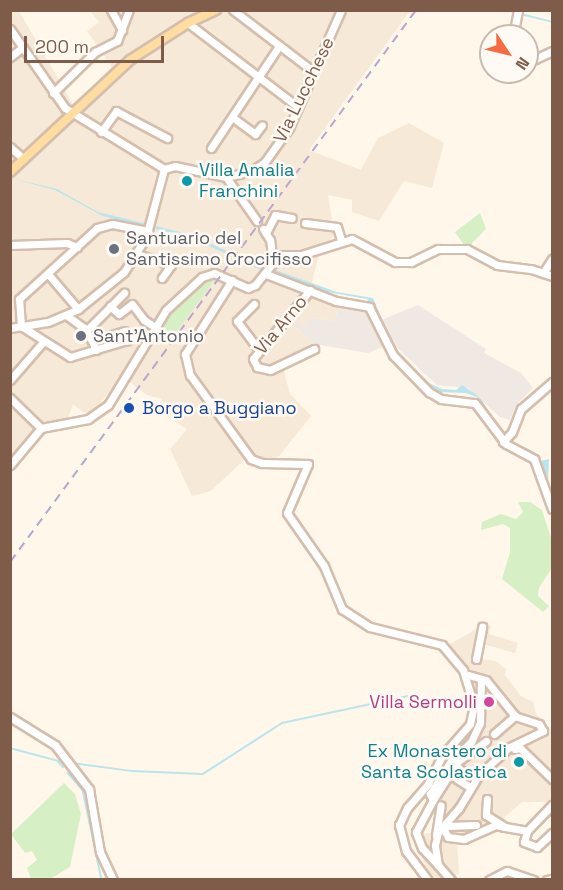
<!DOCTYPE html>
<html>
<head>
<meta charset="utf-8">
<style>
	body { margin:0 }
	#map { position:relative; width:563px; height:890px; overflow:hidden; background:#fff7ea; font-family:"Space Grotesk",sans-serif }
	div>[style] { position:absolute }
	.residential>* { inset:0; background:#f7e9d7 }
	.industrial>* { inset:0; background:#f0e9e3 }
	.green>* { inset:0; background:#d6efc5 }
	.water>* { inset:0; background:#bbe4ec }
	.stream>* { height:1.5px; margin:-0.75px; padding:0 0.75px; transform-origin:0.75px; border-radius:0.75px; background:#bbe4ec }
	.roads { filter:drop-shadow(2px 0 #d4bead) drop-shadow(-2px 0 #d4bead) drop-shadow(0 2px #d4bead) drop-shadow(0 -2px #d4bead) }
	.minor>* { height:7px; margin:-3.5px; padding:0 3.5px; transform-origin:3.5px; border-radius:3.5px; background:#fff }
	.major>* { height:8px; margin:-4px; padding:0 4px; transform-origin:4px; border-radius:4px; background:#ffdda1 }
	.rail>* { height:1.5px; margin-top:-0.75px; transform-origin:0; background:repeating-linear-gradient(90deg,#baa5cc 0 9px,transparent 0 15px) }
	.dots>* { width:16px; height:16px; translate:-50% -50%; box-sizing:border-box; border:3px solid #fffaf3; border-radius:50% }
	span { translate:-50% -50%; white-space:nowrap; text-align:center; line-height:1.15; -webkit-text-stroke:5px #fffaf3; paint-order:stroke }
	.street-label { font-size:18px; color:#7e5c49 }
	.culture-label { font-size:18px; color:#0d838f }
	.left { translate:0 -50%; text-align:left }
	.right { translate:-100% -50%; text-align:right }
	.worship-label { font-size:18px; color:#5b616d }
	.transit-label { font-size:18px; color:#164399 }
	.hotel-label { font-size:18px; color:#b23c85 }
	.frame { position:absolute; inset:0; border:12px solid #7e5c49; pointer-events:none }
	.north { position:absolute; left:479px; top:24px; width:60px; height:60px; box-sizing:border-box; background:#fffaf3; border:2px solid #cbbbaf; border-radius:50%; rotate:125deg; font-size:16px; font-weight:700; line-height:24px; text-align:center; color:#7e5c49 }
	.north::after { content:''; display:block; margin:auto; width:21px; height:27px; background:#f56c42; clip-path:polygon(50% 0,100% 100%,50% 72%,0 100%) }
	.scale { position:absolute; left:24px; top:36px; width:140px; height:27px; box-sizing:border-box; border:3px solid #7e5c49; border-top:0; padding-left:8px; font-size:18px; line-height:21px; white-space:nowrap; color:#7e5c49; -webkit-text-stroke:4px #fffaf3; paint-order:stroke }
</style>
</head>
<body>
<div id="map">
	<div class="residential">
		<div style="clip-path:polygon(214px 10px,410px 11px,309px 150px,361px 170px,378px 138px,409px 123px,444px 143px,432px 188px,404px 181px,379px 221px,352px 212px,352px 200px,328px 195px,334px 234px,318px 259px,311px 286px,339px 299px,335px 322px,313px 317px,304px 327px,290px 323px,314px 344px,282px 364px,290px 394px,311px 416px,279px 456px,252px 468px,245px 459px,211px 491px,192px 496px,170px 449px,187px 429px,156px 410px,162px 399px,147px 395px,122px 376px,90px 416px,73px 405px,64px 428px,45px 432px,11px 472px,11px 11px,19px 11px,74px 106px,112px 67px,87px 31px,99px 22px,90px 11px,193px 11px,200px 18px)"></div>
		<div style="clip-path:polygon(481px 623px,491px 626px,489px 634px,518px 643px,515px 653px,479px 643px,475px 652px,480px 659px,496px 661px,506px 669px,505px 675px,521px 696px,533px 702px,536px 714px,552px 731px,552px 802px,522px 802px,492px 828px,457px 842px,459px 874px,437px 879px,427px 870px,413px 835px,431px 833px,440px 803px,428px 794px,473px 733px,466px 729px,472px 708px,469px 697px,450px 644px,477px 629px)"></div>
	</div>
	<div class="industrial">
		<div style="clip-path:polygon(339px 299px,370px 303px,379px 321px,418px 305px,486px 349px,484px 353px,521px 373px,533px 388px,517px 404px,510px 420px,500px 417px,468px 388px,437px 385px,392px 343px,368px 353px,314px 344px,290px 323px,293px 318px,304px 327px,312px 317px,335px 322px)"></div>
	</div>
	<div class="green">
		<div style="clip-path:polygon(480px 213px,486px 229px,468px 247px,464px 245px,455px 232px)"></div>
		<div style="clip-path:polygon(212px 277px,217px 277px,171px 339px,160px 331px,167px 315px)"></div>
		<div style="clip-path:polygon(518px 502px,530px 502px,542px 510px,552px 541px,552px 568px,539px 588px,538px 596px,549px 606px,543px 612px,502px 579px,510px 552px,510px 528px,503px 524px,481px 530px,482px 522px,501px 514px,516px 519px,523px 512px)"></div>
		<div style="clip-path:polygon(64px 783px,75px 794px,81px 814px,70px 867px,50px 879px,31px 879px,27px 868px,37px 860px,32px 851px,25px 853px,11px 834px)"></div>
	</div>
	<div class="water">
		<div style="clip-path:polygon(10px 178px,57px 189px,98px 212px,192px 235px,244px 259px,337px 292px,373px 298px,396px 352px,429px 383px,442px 389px,456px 390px,462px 385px,474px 393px,482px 400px,499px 430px,515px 443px,533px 451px,541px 461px,549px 459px,548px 480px,552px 502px,536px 457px,502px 437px,479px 398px,466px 393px,439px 392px,400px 360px,367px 299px,328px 292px,261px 270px,192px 238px,103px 216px,55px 190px)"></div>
	</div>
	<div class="stream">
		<div style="left:506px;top:10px;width:8px;rotate:14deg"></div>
		<div style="left:521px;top:14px;width:32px;rotate:14deg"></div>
		<div style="left:10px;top:748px;width:55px;rotate:14.8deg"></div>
		<div style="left:58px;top:761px;width:8px;rotate:50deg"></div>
		<div style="left:72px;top:763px;width:61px;rotate:7.6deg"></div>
		<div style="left:132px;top:771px;width:71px;rotate:2.4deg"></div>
		<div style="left:203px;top:774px;width:94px;rotate:-32.8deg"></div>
		<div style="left:282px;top:723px;width:135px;rotate:-12deg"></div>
		<div style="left:68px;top:773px;width:23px;rotate:49deg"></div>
		<div style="left:83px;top:790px;width:92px;rotate:78.1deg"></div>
	</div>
	<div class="roads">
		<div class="minor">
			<div style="left:111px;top:10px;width:23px;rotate:61deg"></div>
			<div style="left:233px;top:10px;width:102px;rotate:37.4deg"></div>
			<div style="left:188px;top:23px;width:138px;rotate:37.4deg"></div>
			<div style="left:10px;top:29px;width:96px;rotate:55.2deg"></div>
			<div style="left:65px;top:108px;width:116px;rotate:31.6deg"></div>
			<div style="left:513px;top:36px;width:26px;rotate:-79deg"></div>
			<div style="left:527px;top:55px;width:9px;rotate:27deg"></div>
			<div style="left:535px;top:59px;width:19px;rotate:-25deg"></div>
			<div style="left:10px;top:57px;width:16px;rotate:-38deg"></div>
			<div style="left:53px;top:93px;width:59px;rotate:-44.3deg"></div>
			<div style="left:95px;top:52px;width:25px;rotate:-27deg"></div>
			<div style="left:117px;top:41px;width:33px;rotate:-69deg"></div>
			<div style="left:232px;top:117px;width:29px;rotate:36deg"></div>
			<div style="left:255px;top:134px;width:11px;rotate:-52deg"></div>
			<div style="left:101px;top:132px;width:26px;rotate:-54deg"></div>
			<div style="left:116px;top:111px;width:58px;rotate:27.9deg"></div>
			<div style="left:10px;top:147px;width:18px;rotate:41deg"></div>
			<div style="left:211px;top:148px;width:123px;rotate:-56.3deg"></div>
			<div style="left:164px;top:169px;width:11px;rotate:-15deg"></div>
			<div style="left:175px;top:166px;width:52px;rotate:12.2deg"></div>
			<div style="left:226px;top:177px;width:26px;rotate:-13deg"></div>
			<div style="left:251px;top:171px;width:15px;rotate:-32deg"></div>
			<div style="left:264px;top:163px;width:43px;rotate:-54.5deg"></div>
			<div style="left:289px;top:128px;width:129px;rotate:-66.2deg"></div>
			<div style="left:226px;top:177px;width:54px;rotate:54.8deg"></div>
			<div style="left:305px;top:223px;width:32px;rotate:7deg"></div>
			<div style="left:337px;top:227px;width:14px;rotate:73deg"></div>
			<div style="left:266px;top:233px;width:20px;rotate:-63deg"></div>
			<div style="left:275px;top:215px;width:17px;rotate:10deg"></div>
			<div style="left:10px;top:245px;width:57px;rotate:-2deg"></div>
			<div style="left:67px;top:243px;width:11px;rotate:22deg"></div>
			<div style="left:137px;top:254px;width:36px;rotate:18deg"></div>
			<div style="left:171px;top:265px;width:16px;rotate:125deg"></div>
			<div style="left:273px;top:255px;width:28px"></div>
			<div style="left:301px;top:255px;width:53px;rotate:-17.4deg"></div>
			<div style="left:352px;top:239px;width:49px;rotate:28.1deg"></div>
			<div style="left:395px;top:262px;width:16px"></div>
			<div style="left:411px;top:262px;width:30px;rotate:-26deg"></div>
			<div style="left:438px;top:249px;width:29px"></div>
			<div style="left:467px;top:249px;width:34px;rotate:28deg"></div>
			<div style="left:497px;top:265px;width:34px;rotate:7deg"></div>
			<div style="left:531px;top:269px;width:22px;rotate:18deg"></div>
			<div style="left:543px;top:273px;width:17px;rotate:-57deg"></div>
			<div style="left:48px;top:274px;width:46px;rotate:49.4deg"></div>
			<div style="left:266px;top:274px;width:75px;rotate:21.1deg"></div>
			<div style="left:336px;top:301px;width:34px;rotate:10deg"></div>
			<div style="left:369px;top:307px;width:54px;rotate:63.4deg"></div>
			<div style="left:393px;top:355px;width:52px;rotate:45.8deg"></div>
			<div style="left:429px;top:392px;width:14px;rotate:30deg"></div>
			<div style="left:441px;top:399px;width:34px;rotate:7deg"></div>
			<div style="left:475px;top:403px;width:51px;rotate:52.9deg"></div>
			<div style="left:506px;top:444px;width:32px;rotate:28deg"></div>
			<div style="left:534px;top:459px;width:53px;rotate:70.2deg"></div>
			<div style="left:232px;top:280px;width:88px;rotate:122.4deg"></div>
			<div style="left:185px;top:354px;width:22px;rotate:77deg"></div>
			<div style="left:190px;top:375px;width:104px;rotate:54deg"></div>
			<div style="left:251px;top:459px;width:12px;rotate:20deg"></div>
			<div style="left:262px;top:463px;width:46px;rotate:1.2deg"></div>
			<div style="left:308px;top:464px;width:53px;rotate:113.2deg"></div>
			<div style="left:287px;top:513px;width:65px;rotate:55.1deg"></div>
			<div style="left:324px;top:566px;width:47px;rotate:67.3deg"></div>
			<div style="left:342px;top:609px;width:33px;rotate:33deg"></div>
			<div style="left:370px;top:627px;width:74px;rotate:14deg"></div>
			<div style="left:442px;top:645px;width:33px;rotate:50deg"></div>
			<div style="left:463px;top:670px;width:37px;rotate:73deg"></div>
			<div style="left:474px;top:705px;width:19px;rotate:102deg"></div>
			<div style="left:470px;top:724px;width:43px;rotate:131.2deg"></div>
			<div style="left:442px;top:756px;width:31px;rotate:117deg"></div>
			<div style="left:428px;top:784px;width:32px;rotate:131deg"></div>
			<div style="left:407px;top:808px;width:19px;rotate:115deg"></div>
			<div style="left:399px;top:825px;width:27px;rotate:75deg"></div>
			<div style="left:406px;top:851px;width:36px;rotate:53deg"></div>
			<div style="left:310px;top:290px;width:89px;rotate:129.6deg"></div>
			<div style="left:253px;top:359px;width:9px;rotate:63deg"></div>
			<div style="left:257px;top:367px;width:13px;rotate:13deg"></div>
			<div style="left:270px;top:370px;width:49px;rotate:-25.5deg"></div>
			<div style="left:254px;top:304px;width:24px;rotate:135deg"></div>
			<div style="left:237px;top:321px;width:36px;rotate:53deg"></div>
			<div style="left:110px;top:306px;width:12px;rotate:42deg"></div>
			<div style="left:119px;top:314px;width:16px;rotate:-38deg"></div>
			<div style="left:132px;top:304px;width:20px;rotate:53deg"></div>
			<div style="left:144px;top:320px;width:15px;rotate:32deg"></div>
			<div style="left:66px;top:315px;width:22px;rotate:36deg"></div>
			<div style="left:84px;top:328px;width:15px;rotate:58deg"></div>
			<div style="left:21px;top:326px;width:27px;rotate:-94deg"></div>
			<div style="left:19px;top:299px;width:105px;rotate:-42.3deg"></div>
			<div style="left:97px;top:228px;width:16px;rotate:-15deg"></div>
			<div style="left:112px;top:224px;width:37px;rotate:11deg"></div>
			<div style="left:21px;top:326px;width:58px;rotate:32.3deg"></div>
			<div style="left:70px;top:357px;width:74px;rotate:-16.5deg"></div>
			<div style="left:141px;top:336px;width:11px;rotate:5deg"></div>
			<div style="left:10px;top:328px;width:38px;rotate:-9deg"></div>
			<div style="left:48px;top:322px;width:33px;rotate:-23deg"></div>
			<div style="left:78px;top:309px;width:59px;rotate:-38.8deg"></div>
			<div style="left:124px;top:272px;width:41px;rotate:-57.8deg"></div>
			<div style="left:146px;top:237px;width:70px;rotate:-75.2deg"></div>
			<div style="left:86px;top:331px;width:54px;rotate:-45deg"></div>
			<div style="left:96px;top:350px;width:10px;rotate:-114deg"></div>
			<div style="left:92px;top:341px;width:34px;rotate:-17deg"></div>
			<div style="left:124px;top:331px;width:10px;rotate:73deg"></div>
			<div style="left:10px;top:380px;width:50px;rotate:-49deg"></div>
			<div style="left:10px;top:398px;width:43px;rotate:44.1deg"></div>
			<div style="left:41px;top:428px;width:48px;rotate:-10.8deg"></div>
			<div style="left:88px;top:419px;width:24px;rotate:-35deg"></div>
			<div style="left:108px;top:405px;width:111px;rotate:-58.6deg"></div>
			<div style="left:166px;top:310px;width:49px;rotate:-42.5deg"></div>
			<div style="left:202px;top:277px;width:13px;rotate:-18deg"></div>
			<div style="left:214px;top:273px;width:37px;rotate:24deg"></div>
			<div style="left:248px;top:288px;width:8px;rotate:-23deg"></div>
			<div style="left:255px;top:285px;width:28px;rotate:-51deg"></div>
			<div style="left:273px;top:263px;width:23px;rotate:-97deg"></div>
			<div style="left:270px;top:240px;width:13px;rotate:-122deg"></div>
			<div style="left:503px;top:442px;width:13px;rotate:-48deg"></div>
			<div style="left:512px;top:432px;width:25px;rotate:-69deg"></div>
			<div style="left:521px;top:409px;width:41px;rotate:-41.1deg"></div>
			<div style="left:10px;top:465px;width:48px;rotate:-50deg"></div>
			<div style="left:476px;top:659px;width:33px;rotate:-79deg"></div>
			<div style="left:10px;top:717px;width:53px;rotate:31.9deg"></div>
			<div style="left:55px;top:745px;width:56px;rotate:52.3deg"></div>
			<div style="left:89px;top:789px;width:64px;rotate:80.1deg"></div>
			<div style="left:100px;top:852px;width:31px;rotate:65deg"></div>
			<div style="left:494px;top:734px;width:28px;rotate:-41deg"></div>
			<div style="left:515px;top:749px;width:5px;rotate:-11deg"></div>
			<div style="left:520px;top:748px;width:45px;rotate:44.1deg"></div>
			<div style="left:455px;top:765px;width:9px;rotate:41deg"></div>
			<div style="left:462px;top:771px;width:9px;rotate:122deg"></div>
			<div style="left:457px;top:779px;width:15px;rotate:32deg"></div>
			<div style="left:487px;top:799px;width:16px;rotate:94deg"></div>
			<div style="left:486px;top:815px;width:22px;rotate:32deg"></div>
			<div style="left:505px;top:827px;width:22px;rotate:10deg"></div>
			<div style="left:433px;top:800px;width:45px;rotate:-57.7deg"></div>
			<div style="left:457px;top:762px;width:36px;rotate:-36deg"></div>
			<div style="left:552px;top:805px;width:36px;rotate:134deg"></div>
			<div style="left:527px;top:831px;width:11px;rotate:105deg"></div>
			<div style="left:524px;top:842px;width:14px;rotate:21deg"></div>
			<div style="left:537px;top:847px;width:21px;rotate:-43deg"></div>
			<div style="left:446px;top:826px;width:30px;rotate:-2deg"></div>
			<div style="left:443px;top:828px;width:10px;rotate:61deg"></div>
			<div style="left:448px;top:837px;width:16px;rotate:7deg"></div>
			<div style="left:464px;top:839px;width:35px;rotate:-24deg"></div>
			<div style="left:496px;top:825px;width:9px;rotate:13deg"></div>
			<div style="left:436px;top:835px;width:30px;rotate:-81deg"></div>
			<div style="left:438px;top:865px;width:23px;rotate:-133deg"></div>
			<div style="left:422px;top:848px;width:17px;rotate:-111deg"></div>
			<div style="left:416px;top:832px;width:36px;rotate:-62deg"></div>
			<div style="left:433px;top:800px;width:7px;rotate:-117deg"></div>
			<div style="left:430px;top:794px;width:41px;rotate:-57.8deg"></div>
			<div style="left:452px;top:759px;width:25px;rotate:-42deg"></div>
			<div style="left:471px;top:742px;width:21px;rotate:-65deg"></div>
			<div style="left:480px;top:723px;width:44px;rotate:-88.7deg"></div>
			<div style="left:451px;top:880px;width:20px;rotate:-131deg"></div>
			<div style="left:438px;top:865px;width:20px;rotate:-99deg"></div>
			<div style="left:435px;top:845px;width:13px;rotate:-77deg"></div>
			<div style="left:438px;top:832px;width:32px;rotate:-49deg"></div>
			<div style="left:459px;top:808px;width:39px;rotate:-59deg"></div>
			<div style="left:479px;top:775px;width:40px;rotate:-43deg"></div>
			<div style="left:508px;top:748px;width:39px;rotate:-26deg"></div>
			<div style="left:543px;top:731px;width:8px;rotate:-120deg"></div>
			<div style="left:539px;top:724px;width:25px;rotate:-162deg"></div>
			<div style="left:515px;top:716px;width:46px;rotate:-128.9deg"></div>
			<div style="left:486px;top:680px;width:18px;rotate:-164deg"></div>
			<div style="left:489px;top:880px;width:20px;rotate:-27deg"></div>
			<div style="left:507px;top:871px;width:28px;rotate:19deg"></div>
			<div style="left:547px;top:880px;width:5px;rotate:-11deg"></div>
		</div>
		<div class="major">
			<div style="left:10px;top:172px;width:164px;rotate:-43deg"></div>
			<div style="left:130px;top:60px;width:69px;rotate:-32.5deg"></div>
			<div style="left:188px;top:23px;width:31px;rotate:-25deg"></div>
		</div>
	</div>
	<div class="rail">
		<div style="left:10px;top:562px;width:685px;rotate:-53.67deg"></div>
	</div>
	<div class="dots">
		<div style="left:187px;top:181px;background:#0f9aa8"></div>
		<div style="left:114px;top:249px;background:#6b7280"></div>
		<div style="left:81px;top:336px;background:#6b7280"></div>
		<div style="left:129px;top:408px;background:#1a4fb4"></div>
		<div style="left:489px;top:702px;background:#d1479c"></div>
		<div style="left:519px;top:762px;background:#0f9aa8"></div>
	</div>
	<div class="street-label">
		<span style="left:304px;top:90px;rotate:-64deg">Via Lucchese</span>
		<span style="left:281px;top:325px;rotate:-50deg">Via Arno</span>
	</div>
	<div class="culture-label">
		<span class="left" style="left:199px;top:181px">Villa Amalia<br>Franchini</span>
		<span class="right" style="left:507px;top:762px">Ex Monastero di<br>Santa Scolastica</span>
	</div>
	<div class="worship-label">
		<span class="left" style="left:126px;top:249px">Santuario del<br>Santissimo Crocifisso</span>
		<span class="left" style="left:93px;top:336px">Sant'Antonio</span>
	</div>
	<div class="transit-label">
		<span class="left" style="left:142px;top:408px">Borgo a Buggiano</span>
	</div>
	<div class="hotel-label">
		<span class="right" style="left:477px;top:702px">Villa Sermolli</span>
	</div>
	<div class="frame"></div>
	<div class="north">N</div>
	<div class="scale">200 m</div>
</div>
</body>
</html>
